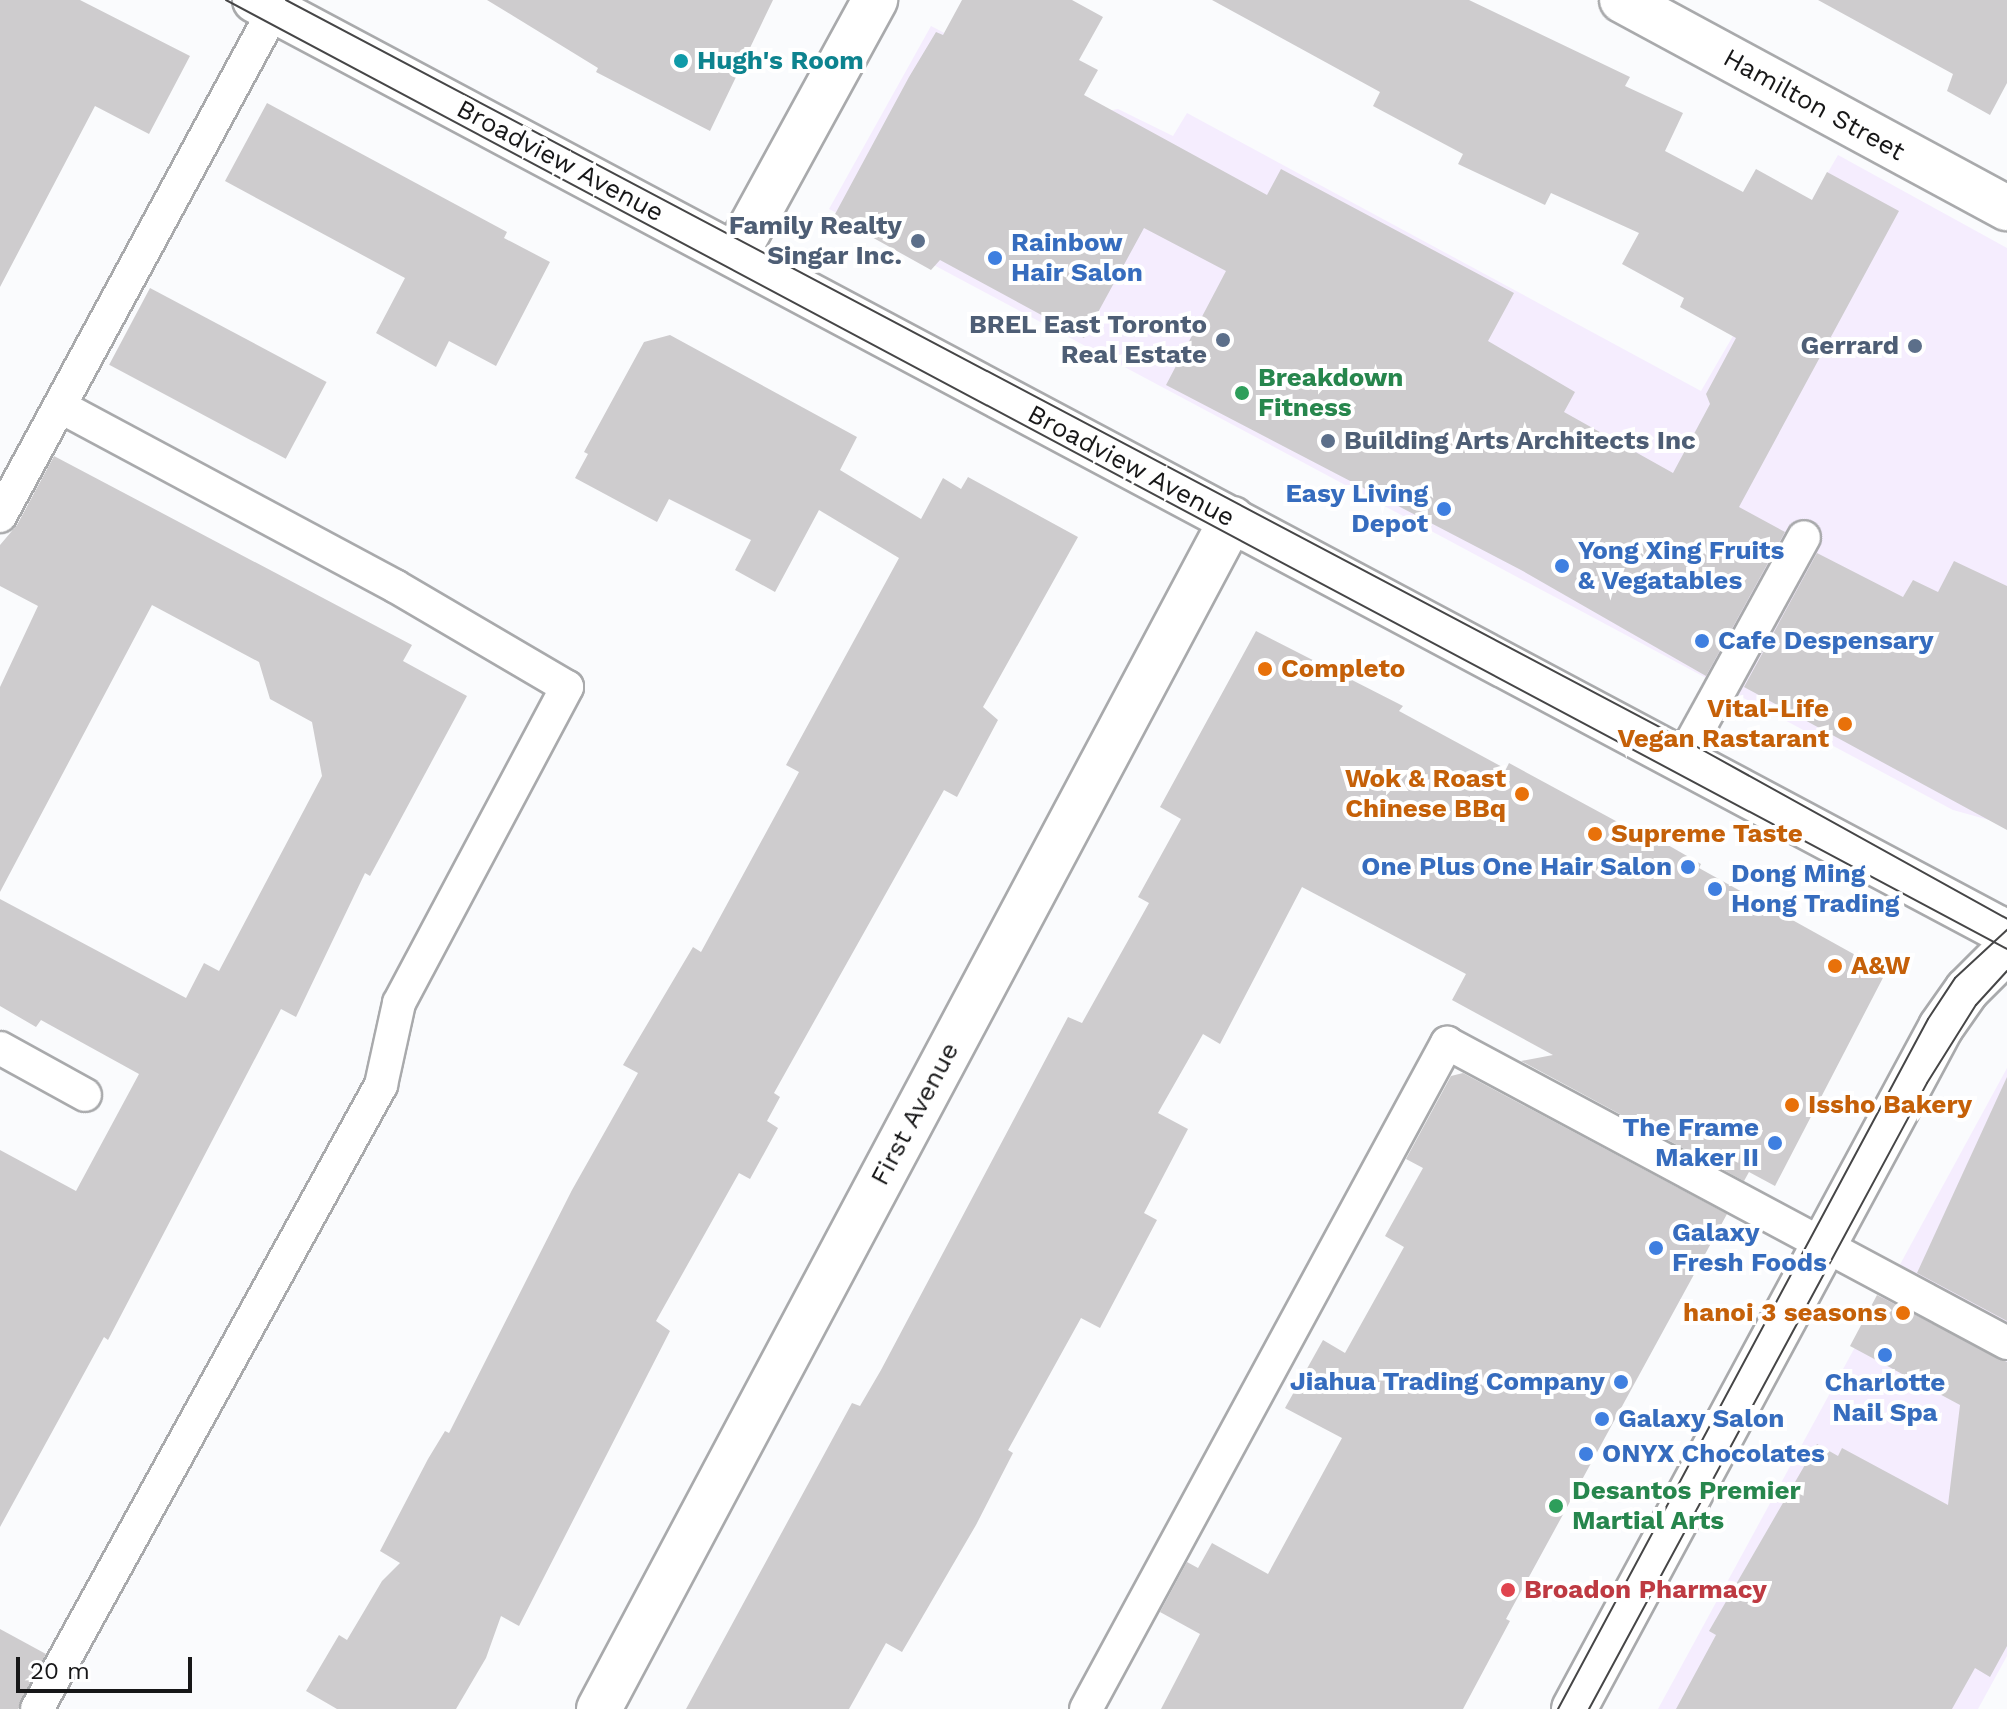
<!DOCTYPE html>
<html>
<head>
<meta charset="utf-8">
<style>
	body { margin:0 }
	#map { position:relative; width:2007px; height:1709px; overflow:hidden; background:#fafbfd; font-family:"Work Sans",sans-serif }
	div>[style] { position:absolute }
	.commercial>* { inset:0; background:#f5edfe }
	.building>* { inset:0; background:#ceccce; transform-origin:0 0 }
	.roads { filter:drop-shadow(2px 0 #a9aaac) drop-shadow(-2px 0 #a9aaac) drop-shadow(0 2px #a9aaac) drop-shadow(0 -2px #a9aaac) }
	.lane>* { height:32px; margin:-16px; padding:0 16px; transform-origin:16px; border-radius:16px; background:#fff }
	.street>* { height:44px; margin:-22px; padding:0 22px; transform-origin:22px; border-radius:22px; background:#fff }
	.secondary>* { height:44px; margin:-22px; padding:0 22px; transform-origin:22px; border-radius:22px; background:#fff }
	.tram>* { height:2px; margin:-1px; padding:0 1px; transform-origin:1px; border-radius:1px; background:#464647 }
	.dots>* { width:22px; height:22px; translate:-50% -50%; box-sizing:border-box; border:4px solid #fff; border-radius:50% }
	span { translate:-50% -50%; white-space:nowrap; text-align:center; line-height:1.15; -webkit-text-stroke:8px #fff; paint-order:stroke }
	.culture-label { font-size:26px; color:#0d838f; font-weight:700 }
	.left { translate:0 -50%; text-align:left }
	.street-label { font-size:26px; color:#171718 }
	.service-label { font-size:26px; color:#4e5e75; font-weight:700 }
	.right { translate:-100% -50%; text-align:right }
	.shop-label { font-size:26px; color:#366cbe; font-weight:700 }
	.leisure-label { font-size:26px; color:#27864d; font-weight:700 }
	.food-label { font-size:26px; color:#c56008; font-weight:700 }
	.health-label { font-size:26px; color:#be3a42; font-weight:700 }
	.scale { position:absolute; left:16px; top:1657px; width:176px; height:36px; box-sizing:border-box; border:4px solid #171718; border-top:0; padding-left:10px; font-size:24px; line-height:28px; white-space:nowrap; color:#171718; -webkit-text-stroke:6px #fff; paint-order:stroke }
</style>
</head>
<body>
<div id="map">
	<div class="commercial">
		<div style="clip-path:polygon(931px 26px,1097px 113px,1118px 109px,1173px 136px,1187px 113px,1701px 391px,1838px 155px,2007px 248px,2007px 825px,1953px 810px,829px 209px)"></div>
		<div style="clip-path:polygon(2007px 1068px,2007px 1656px,1978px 1709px,1658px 1709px)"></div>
	</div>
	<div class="building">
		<div style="clip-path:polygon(0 0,80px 0,190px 56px,149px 134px,95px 106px,0 287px)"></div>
		<div style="clip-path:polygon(487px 0,773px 0,710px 131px,596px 72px,598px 68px)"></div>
		<div style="clip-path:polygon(962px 0,1072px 0,1103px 17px,1079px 60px,1098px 70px,1084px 95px,1267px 195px,1281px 169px,1514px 293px,1488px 341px,1575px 392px,1564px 412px,1673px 473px,1710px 404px,1706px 394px,1736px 338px,1680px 307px,1684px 298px,1622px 264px,1639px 233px,1551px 193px,1545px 205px,1458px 164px,1463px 154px,1373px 106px,1380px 92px,1212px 0,1469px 0,1630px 77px,1625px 86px,1683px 113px,1665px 151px,1743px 192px,1756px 169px,1812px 200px,1827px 172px,1899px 211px,1739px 507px,1785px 532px,1706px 676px,1521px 570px,1166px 385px,1226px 271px,1144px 228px,1084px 338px,940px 260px,931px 270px,834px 216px,909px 77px,936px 32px,943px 35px)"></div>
		<div style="clip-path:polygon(1818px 0,2007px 0,2007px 83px,1990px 115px,1947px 91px,1953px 74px)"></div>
		<div style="clip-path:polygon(267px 103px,507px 232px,504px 238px,550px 262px,496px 366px,449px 341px,436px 367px,376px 333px,405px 278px,225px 181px)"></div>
		<div style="left:150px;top:288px;width:200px;height:87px;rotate:28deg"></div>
		<div style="clip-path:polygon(670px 335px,857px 437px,840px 470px,921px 519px,943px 478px,961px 489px,968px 477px,1078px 537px,983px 707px,998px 720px,957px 797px,944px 790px,774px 1093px,780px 1097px,767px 1121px,778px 1128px,750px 1179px,739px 1173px,656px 1321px,670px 1331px,519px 1626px,501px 1616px,486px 1658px,456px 1709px,337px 1709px,306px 1691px,339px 1635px,347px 1640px,382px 1581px,400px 1563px,380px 1551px,428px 1459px,445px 1431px,449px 1433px,572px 1190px,638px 1073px,623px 1065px,693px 947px,701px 952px,799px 772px,786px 765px,899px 558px,819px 510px,775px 592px,735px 570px,751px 540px,669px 499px,657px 522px,575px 478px,588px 454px,584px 452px,644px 342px)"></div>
		<div style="clip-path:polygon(54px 456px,412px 645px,403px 661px,467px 696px,370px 876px,365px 873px,296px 1017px,281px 1009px,108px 1340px,104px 1337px,0 1527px,0 1150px,76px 1191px,139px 1074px,41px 1020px,36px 1027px,0 1006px,0 899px,186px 998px,204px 963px,219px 971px,322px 776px,312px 722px,270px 699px,259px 662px,152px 605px,0 892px,0 687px,38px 606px,0 586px,0 545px,17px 525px)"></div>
		<div style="clip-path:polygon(1817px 553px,1903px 597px,1913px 580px,1938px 592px,1954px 561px,2007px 586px,2007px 830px,1744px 687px)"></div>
		<div style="clip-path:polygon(1256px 631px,1403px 706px,1399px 711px,1506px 769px,1509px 763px,1638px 833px,1640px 829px,1701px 864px,1699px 868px,1886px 972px,1775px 1186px,1749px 1172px,1744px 1181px,1521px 1061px,1553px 1055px,1452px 1000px,1466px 974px,1302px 887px,1220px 1044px,1203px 1034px,1158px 1113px,1188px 1129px,1144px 1213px,1157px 1220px,1100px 1328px,1081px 1318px,1008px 1450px,1013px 1453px,976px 1525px,902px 1652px,886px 1643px,849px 1709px,686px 1709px,852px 1403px,860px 1406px,881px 1370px,1068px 1017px,1082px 1023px,1149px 903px,1138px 897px,1181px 819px,1160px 807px)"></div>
		<div style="clip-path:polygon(1463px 1073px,1727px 1214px,1506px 1619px,1510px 1621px,1463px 1709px,1161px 1709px,1200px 1634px,1160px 1612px,1187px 1562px,1198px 1568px,1212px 1543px,1268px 1574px,1342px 1438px,1285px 1408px,1323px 1340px,1345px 1353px,1404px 1247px,1385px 1236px,1423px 1168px,1406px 1159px,1451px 1076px)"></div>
		<div style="clip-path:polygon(2007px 1077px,2007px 1321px,1917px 1273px)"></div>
		<div style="clip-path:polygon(1877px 1295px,2007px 1362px,2007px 1646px,1990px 1677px,1975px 1668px,1952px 1709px,1676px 1709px,1716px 1635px,1709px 1631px,1817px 1444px,1838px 1456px,1842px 1448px,1948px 1505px,1960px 1405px,1850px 1346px)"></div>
		<div style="clip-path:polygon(0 1629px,46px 1654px,18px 1709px,0 1709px)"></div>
	</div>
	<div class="roads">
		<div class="lane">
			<div style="left:0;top:516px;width:575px;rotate:-61.56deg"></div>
			<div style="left:1682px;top:759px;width:253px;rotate:-61.2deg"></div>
			<div style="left:0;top:1048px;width:97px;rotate:28.9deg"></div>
			<div style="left:37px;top:1709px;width:713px;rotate:-61.13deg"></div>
			<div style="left:381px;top:1085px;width:84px;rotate:-77.6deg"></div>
			<div style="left:399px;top:1003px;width:358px;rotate:-62deg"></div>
			<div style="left:567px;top:687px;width:199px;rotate:-149.6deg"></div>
			<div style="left:395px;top:586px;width:380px;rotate:-151.8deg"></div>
			<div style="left:1086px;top:1709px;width:758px;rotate:-61.54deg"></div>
			<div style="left:1447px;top:1043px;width:635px;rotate:28.18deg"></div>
		</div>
		<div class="street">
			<div style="left:1622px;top:0;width:438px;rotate:28.4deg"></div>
			<div style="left:736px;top:254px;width:290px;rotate:-61.3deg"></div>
			<div style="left:599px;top:1709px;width:1348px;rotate:-61.99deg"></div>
		</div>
		<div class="secondary">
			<div style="left:255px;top:0;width:1985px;rotate:28.04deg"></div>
			<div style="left:1574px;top:1709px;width:774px;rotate:-61.71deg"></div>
			<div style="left:1941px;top:1027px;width:45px;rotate:-54.9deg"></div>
			<div style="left:1967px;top:990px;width:57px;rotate:-45deg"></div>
		</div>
	</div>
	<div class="tram">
		<div style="left:226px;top:0;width:2018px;rotate:28.05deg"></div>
		<div style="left:286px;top:0;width:1588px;rotate:27.89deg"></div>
		<div style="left:1690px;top:743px;width:363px;rotate:29deg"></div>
		<div style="left:1558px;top:1709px;width:783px;rotate:-61.8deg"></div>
		<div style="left:1928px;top:1019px;width:49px;rotate:-56.6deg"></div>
		<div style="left:1955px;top:978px;width:71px;rotate:-42.7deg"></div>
		<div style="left:1589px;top:1709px;width:711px;rotate:-61.63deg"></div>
		<div style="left:1927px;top:1083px;width:92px;rotate:-57.9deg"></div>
		<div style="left:1976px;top:1005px;width:46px;rotate:-47.6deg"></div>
	</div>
	<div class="dots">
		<div style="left:681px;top:61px;background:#0f9aa8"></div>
		<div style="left:918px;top:241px;background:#5c6f8a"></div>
		<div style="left:995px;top:258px;background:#3f7fe0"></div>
		<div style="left:1223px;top:340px;background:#5c6f8a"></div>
		<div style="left:1915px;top:346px;background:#5c6f8a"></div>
		<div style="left:1242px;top:393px;background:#2e9e5b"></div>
		<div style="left:1328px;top:441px;background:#5c6f8a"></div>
		<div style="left:1444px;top:509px;background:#3f7fe0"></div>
		<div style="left:1562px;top:566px;background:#3f7fe0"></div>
		<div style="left:1702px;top:641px;background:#3f7fe0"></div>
		<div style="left:1265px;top:669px;background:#e8710a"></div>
		<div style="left:1845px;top:724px;background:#e8710a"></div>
		<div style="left:1522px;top:794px;background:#e8710a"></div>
		<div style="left:1595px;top:834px;background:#e8710a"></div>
		<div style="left:1688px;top:867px;background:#3f7fe0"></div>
		<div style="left:1715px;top:889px;background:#3f7fe0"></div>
		<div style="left:1835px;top:966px;background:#e8710a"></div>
		<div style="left:1792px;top:1105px;background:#e8710a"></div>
		<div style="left:1775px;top:1143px;background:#3f7fe0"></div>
		<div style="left:1656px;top:1248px;background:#3f7fe0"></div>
		<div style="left:1903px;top:1313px;background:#e8710a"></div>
		<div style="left:1885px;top:1355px;background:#3f7fe0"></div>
		<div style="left:1621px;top:1382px;background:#3f7fe0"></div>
		<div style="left:1602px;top:1419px;background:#3f7fe0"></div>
		<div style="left:1586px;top:1454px;background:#3f7fe0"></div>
		<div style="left:1556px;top:1506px;background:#2e9e5b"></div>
		<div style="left:1508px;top:1590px;background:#e0444e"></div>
	</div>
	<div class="culture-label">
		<span class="left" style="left:697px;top:61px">Hugh's Room</span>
	</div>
	<div class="street-label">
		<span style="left:1814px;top:105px;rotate:29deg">Hamilton Street</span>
		<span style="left:560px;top:161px;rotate:28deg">Broadview Avenue</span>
		<span style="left:1131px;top:466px;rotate:28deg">Broadview Avenue</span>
		<span style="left:915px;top:1114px;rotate:-62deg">First Avenue</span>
	</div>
	<div class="service-label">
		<span class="right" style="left:902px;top:241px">Family Realty<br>Singar Inc.</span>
		<span class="right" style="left:1207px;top:340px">BREL East Toronto<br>Real Estate</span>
		<span class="right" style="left:1899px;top:346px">Gerrard</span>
		<span class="left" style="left:1344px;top:441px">Building Arts Architects Inc</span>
	</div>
	<div class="shop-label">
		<span class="left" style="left:1011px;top:258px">Rainbow<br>Hair Salon</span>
		<span class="right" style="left:1428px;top:509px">Easy Living<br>Depot</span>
		<span class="left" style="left:1578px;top:566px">Yong Xing Fruits<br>&amp; Vegatables</span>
		<span class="left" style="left:1718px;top:641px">Cafe Despensary</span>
		<span class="right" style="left:1672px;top:867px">One Plus One Hair Salon</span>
		<span class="left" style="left:1731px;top:889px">Dong Ming<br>Hong Trading</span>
		<span class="right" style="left:1759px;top:1143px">The Frame<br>Maker II</span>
		<span class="left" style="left:1672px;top:1248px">Galaxy<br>Fresh Foods</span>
		<span class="right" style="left:1605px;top:1382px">Jiahua Trading Company</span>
		<span style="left:1885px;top:1398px">Charlotte<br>Nail Spa</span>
		<span class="left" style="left:1618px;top:1419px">Galaxy Salon</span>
		<span class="left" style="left:1602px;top:1454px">ONYX Chocolates</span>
	</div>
	<div class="leisure-label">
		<span class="left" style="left:1258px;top:393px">Breakdown<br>Fitness</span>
		<span class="left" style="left:1572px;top:1506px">Desantos Premier<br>Martial Arts</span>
	</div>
	<div class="food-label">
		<span class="left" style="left:1281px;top:669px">Completo</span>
		<span class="right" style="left:1829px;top:724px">Vital-Life<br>Vegan Rastarant</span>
		<span class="right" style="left:1506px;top:794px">Wok &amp; Roast<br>Chinese BBq</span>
		<span class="left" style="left:1611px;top:834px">Supreme Taste</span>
		<span class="left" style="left:1851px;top:966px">A&amp;W</span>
		<span class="left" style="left:1808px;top:1105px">Issho Bakery</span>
		<span class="right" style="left:1887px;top:1313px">hanoi 3 seasons</span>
	</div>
	<div class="health-label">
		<span class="left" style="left:1524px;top:1590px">Broadon Pharmacy</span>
	</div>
	<div class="scale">20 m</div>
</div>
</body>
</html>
